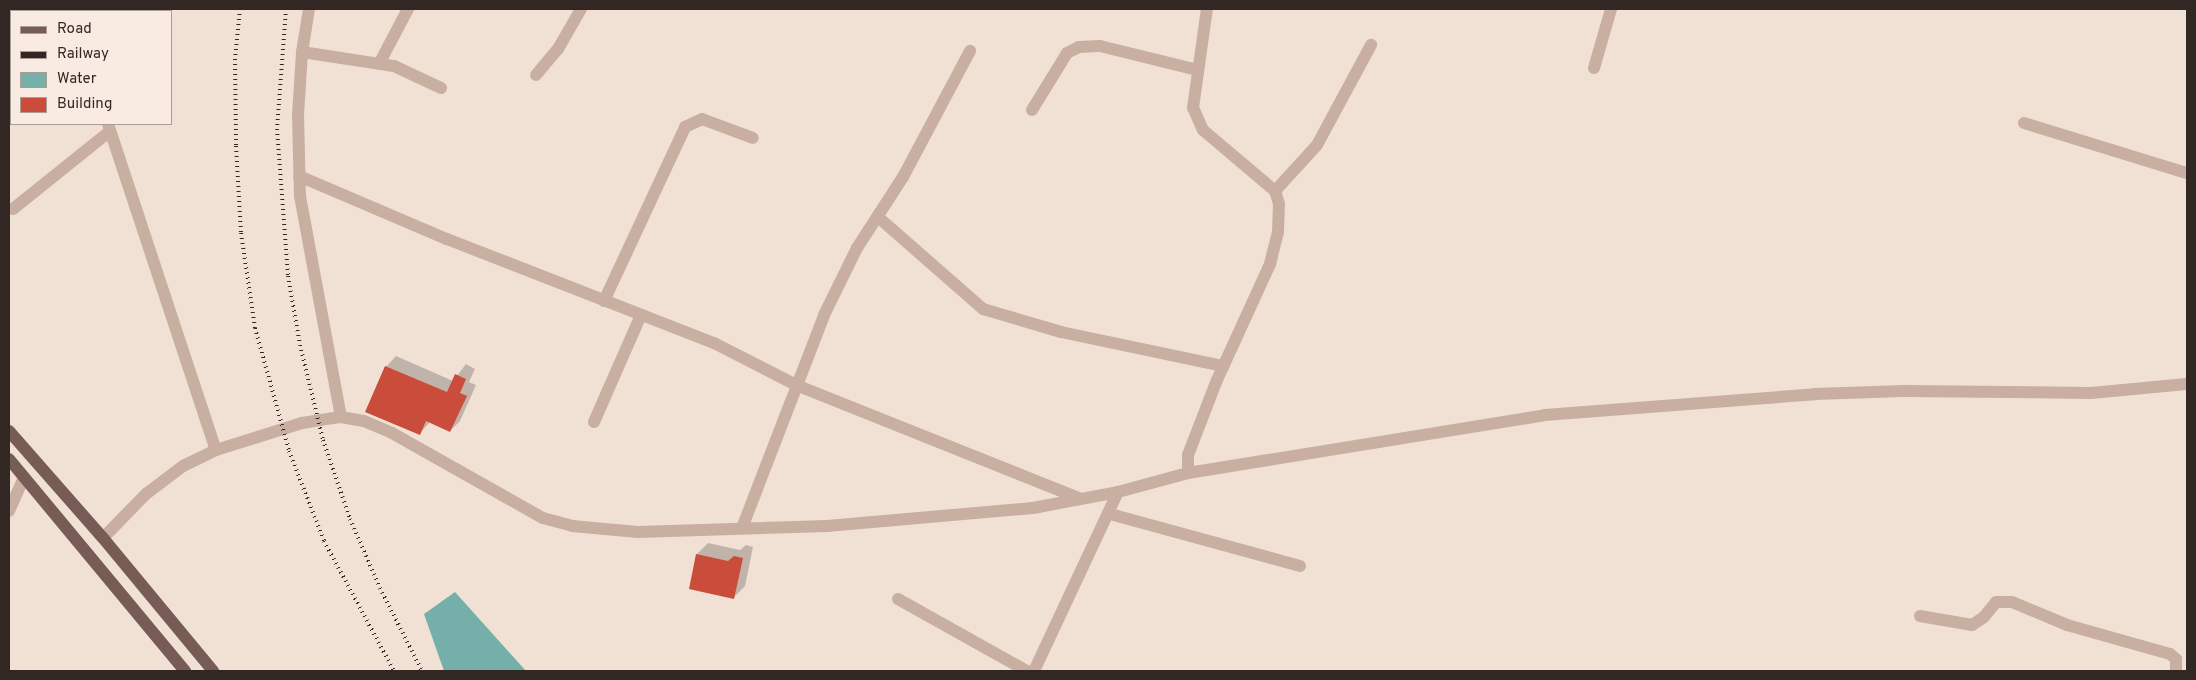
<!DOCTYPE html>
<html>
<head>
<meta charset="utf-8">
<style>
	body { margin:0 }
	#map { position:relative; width:2196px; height:680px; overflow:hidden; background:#f1e1d5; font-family:Overpass,sans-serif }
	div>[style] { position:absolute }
	.water>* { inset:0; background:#74afaa }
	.shadow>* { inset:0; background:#0003 }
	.building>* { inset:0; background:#ca4c3b }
	.minor>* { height:12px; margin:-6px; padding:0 6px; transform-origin:6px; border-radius:6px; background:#c9afa1 }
	.major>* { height:12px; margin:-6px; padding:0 6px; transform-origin:6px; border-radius:6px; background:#765c55 }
	.rail>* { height:4px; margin-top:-2px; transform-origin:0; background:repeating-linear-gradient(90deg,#332724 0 1px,transparent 0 5px) }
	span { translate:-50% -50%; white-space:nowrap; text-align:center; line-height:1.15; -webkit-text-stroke:4.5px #f9ebe1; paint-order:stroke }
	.frame { position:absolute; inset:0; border:10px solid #332724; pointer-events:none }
	.legend { position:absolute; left:10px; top:10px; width:162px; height:115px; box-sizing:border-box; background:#f9ebe1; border:1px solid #aa9d95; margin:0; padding:6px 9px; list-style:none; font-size:15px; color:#332724 }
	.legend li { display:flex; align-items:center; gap:10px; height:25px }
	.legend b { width:25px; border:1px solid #aa9d95 }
</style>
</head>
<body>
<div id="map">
	<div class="water">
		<div style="clip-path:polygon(455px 592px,526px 671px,444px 671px,424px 614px)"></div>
	</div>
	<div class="shadow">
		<div style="clip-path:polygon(396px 356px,453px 381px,466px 364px,475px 369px,469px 382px,476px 385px,460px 421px,450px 431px,430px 422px,420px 433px,386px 367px)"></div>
		<div style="clip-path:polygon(708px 543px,740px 550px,746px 545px,753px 547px,745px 586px,734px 597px,697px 554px)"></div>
	</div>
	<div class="building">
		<div style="clip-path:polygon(385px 366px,447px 392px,455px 374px,466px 379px,460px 393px,467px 396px,450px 432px,426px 421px,420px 435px,365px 412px)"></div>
		<div style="clip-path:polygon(696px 554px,728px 561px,734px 556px,743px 558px,734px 599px,689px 589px)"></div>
	</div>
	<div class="minor">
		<div style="left:86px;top:9px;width:2px;rotate:90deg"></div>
		<div style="left:309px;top:9px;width:44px;rotate:99.2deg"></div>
		<div style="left:302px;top:52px;width:63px;rotate:93.6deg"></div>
		<div style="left:298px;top:115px;width:81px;rotate:88.6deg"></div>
		<div style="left:300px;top:196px;width:225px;rotate:79.5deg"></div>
		<div style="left:302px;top:52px;width:93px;rotate:8.7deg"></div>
		<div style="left:394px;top:66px;width:52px;rotate:25.1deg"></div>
		<div style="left:379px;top:64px;width:62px;rotate:-62.2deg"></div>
		<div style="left:1594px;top:68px;width:61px;rotate:-73.9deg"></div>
		<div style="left:536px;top:75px;width:34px;rotate:-50deg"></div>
		<div style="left:558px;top:49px;width:46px;rotate:-60.1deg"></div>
		<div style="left:1032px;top:110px;width:67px;rotate:-58.4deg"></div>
		<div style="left:1067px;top:53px;width:13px;rotate:-27deg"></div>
		<div style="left:1079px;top:47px;width:21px;rotate:-3deg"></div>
		<div style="left:1100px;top:46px;width:101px;rotate:13.8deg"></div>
		<div style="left:2024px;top:123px;width:170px;rotate:17.1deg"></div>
		<div style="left:108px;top:124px;width:343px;rotate:71.7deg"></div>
		<div style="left:299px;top:176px;width:161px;rotate:23.1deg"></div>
		<div style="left:447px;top:239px;width:287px;rotate:21.3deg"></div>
		<div style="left:714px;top:343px;width:92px;rotate:27.1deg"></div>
		<div style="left:796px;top:385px;width:304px;rotate:21.8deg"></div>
		<div style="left:1275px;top:191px;width:62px;rotate:-47.6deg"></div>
		<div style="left:1317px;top:145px;width:114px;rotate:-61.6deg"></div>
		<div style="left:13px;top:209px;width:124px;rotate:-38.8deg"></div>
		<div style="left:878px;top:217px;width:140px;rotate:41.2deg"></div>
		<div style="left:983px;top:309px;width:81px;rotate:16.4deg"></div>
		<div style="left:1061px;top:332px;width:166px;rotate:11.9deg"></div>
		<div style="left:604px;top:301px;width:192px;rotate:-65deg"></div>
		<div style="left:685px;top:127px;width:19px;rotate:-25deg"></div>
		<div style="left:702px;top:119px;width:54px;rotate:20.4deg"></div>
		<div style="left:594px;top:422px;width:117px;rotate:-66.3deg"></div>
		<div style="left:1188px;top:473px;width:18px;rotate:-90deg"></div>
		<div style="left:1188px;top:455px;width:80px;rotate:-68.9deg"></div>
		<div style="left:1217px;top:380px;width:128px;rotate:-65.4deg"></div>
		<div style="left:1270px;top:264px;width:33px;rotate:-76deg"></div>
		<div style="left:1278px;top:232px;width:28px;rotate:-88deg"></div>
		<div style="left:1279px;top:204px;width:14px;rotate:-107deg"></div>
		<div style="left:1275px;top:191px;width:94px;rotate:-139.7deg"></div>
		<div style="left:1203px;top:130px;width:24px;rotate:-114deg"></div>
		<div style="left:1193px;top:108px;width:100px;rotate:-82deg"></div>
		<div style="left:9px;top:511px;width:36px;rotate:-66deg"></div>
		<div style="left:1110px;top:514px;width:197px;rotate:15.3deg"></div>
		<div style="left:742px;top:528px;width:228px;rotate:-68.9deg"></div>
		<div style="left:824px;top:315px;width:75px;rotate:-63.8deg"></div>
		<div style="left:857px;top:248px;width:85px;rotate:-57.1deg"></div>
		<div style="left:903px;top:177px;width:143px;rotate:-62deg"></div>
		<div style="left:103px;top:538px;width:62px;rotate:-45.7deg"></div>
		<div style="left:146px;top:494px;width:46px;rotate:-37.1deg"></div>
		<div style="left:183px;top:466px;width:37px;rotate:-26deg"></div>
		<div style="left:216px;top:450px;width:90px;rotate:-17.4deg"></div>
		<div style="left:302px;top:423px;width:39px;rotate:-9deg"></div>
		<div style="left:341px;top:417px;width:23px;rotate:10deg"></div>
		<div style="left:364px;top:421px;width:30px;rotate:23deg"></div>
		<div style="left:392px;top:433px;width:173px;rotate:29.4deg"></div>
		<div style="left:543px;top:518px;width:30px;rotate:15deg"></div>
		<div style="left:572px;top:526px;width:66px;rotate:5.2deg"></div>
		<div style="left:638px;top:532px;width:189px;rotate:-1.8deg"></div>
		<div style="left:827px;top:526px;width:207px;rotate:-5deg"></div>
		<div style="left:1033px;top:508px;width:86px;rotate:-10.7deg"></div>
		<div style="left:1118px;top:492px;width:73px;rotate:-15.2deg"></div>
		<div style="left:1188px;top:473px;width:362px;rotate:-9.2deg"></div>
		<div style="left:1545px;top:415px;width:271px;rotate:-4.4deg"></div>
		<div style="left:1815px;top:394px;width:88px;rotate:-2deg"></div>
		<div style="left:1903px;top:391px;width:188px;rotate:0.6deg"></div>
		<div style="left:2091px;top:393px;width:96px;rotate:-5.4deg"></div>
		<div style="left:898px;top:599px;width:148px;rotate:29.2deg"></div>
		<div style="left:1920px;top:616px;width:53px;rotate:9.8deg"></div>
		<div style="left:1972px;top:625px;width:14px;rotate:-34deg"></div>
		<div style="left:1984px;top:617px;width:19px;rotate:-51deg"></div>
		<div style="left:1996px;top:602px;width:16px"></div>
		<div style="left:2012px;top:602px;width:60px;rotate:22.7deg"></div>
		<div style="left:2067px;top:625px;width:107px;rotate:15.7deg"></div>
		<div style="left:2170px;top:654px;width:8px;rotate:40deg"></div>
		<div style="left:2176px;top:659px;width:12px;rotate:90deg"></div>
		<div style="left:1034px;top:671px;width:198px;rotate:-64.9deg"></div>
	</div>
	<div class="major">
		<div style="left:9px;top:431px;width:142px;rotate:48.7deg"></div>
		<div style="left:103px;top:538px;width:173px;rotate:50.4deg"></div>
		<div style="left:9px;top:459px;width:276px;rotate:50.3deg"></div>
	</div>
	<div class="rail">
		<div style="left:240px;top:9px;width:50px;rotate:95.7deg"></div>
		<div style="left:235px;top:59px;width:87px;rotate:89.3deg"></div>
		<div style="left:236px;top:146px;width:87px;rotate:86.7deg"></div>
		<div style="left:241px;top:233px;width:96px;rotate:81.6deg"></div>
		<div style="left:255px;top:328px;width:128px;rotate:74.5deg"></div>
		<div style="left:289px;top:451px;width:97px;rotate:68.7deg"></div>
		<div style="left:324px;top:541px;width:148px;rotate:61.7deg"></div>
		<div style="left:286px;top:9px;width:120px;rotate:94.3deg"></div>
		<div style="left:277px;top:129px;width:147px;rotate:85.7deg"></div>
		<div style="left:288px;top:276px;width:70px;rotate:80.1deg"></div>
		<div style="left:300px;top:345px;width:98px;rotate:76.4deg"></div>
		<div style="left:323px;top:440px;width:83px;rotate:71.1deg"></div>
		<div style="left:350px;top:519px;width:75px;rotate:66.5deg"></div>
		<div style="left:380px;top:588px;width:93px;rotate:63.2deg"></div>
	</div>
	<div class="frame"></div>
	<ul class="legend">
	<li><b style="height:6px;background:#765c55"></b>Road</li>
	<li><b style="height:6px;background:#332724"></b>Railway</li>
	<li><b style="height:14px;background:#74afaa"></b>Water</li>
	<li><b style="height:14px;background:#ca4c3b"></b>Building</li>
	</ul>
</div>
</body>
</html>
